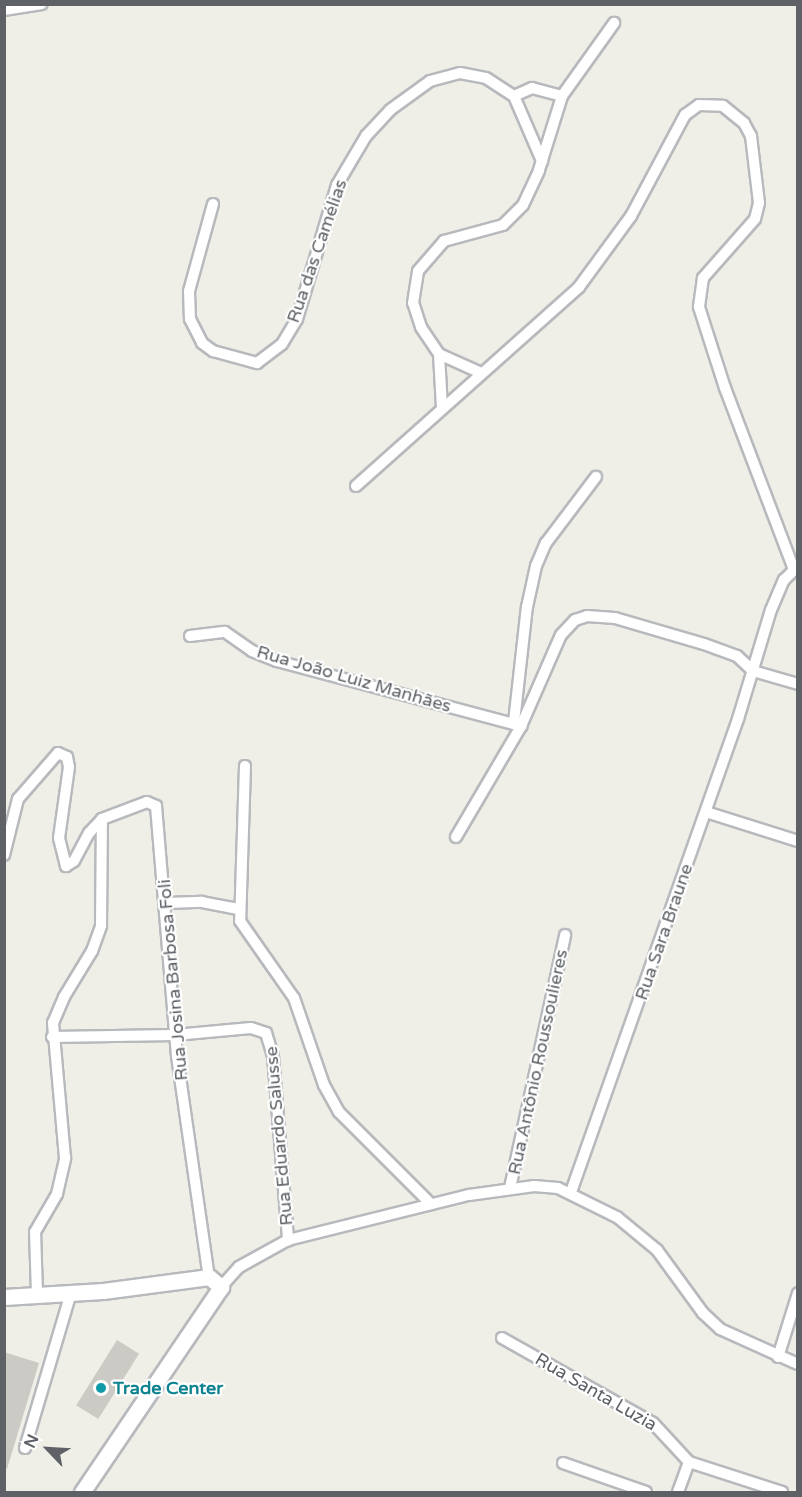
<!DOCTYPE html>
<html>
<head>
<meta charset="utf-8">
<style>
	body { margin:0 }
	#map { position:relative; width:802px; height:1497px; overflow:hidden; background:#f0efe7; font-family:"Varela Round",sans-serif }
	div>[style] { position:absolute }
	.building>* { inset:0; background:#cccac4; transform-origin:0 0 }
	.roads { filter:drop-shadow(2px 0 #b7b9bd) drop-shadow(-2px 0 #b7b9bd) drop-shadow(0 2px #b7b9bd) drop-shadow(0 -2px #b7b9bd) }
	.street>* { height:10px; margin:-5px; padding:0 5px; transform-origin:5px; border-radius:5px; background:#fff }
	.secondary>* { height:15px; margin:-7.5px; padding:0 7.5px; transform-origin:7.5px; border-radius:7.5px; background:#fff }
	.dots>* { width:16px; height:16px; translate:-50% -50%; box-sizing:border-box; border:3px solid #fff; border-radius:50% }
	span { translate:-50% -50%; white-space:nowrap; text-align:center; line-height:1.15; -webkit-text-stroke:4.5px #fff; paint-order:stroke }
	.street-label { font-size:18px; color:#5e6267 }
	.culture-label { font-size:18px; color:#0d838f; font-weight:700 }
	.left { translate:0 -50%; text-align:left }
	.frame { position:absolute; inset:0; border:6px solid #5e6267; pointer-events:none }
	.north { position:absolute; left:18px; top:1419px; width:60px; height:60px; -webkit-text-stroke:4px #fff; paint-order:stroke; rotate:295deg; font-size:16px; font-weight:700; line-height:24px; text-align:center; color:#5e6267 }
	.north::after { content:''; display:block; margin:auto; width:21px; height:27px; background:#5e6267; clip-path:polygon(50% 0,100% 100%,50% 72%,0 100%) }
</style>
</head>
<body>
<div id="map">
	<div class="building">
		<div style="left:117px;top:1340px;width:26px;height:77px;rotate:32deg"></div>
		<div style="clip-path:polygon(4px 1352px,39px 1363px,7px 1469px,4px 1468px)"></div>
	</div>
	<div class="roads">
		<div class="street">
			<div style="left:4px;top:10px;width:38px;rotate:-9deg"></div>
			<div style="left:514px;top:96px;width:71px;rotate:66.7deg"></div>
			<div style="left:213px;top:204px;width:90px;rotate:105.4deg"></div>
			<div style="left:189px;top:291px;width:28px;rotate:88deg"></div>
			<div style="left:190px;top:319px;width:27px;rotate:63deg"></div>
			<div style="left:202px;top:343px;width:14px;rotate:36deg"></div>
			<div style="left:213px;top:351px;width:46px;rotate:15.3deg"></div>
			<div style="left:257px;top:363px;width:31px;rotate:-37deg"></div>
			<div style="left:282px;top:344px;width:29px;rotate:-59deg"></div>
			<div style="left:297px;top:319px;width:140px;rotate:-73.4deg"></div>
			<div style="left:337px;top:185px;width:57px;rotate:-59.4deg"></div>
			<div style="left:366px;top:136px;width:35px;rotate:-47deg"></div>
			<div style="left:390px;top:110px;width:49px;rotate:-35.9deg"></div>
			<div style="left:430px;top:81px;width:31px;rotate:-15deg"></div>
			<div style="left:460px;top:73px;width:26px;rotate:11deg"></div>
			<div style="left:486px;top:78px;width:33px;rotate:33deg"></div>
			<div style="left:514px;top:96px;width:20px;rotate:-24deg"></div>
			<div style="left:532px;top:88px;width:31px;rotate:15deg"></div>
			<div style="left:439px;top:354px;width:46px;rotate:24.3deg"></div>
			<div style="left:442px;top:408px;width:54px;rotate:-93.2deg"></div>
			<div style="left:439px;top:354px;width:32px;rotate:-124deg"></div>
			<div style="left:421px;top:327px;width:25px;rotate:-108deg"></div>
			<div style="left:413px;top:303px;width:32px;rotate:-81deg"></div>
			<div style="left:418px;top:271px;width:40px;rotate:-49deg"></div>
			<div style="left:444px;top:241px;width:61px;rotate:-15.2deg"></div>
			<div style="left:503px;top:225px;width:28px;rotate:-45deg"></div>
			<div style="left:523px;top:205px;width:38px;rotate:-65deg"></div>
			<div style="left:539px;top:170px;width:77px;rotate:-72.7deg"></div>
			<div style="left:562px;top:96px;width:90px;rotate:-54.5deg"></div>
			<div style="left:356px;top:486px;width:299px;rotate:-41.7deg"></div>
			<div style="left:579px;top:287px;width:88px;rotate:-53.8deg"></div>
			<div style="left:631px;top:216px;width:115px;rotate:-61.9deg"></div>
			<div style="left:685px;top:115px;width:17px;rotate:-36deg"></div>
			<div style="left:699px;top:105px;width:24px;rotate:2deg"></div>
			<div style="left:723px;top:106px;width:27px;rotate:39deg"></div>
			<div style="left:744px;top:123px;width:15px;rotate:62deg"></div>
			<div style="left:751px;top:136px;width:67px;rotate:83.2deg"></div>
			<div style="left:759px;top:203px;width:16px;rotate:104deg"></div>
			<div style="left:755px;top:219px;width:79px;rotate:131.4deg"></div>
			<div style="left:703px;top:278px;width:29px;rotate:98deg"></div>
			<div style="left:699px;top:307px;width:85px;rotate:72.2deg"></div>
			<div style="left:725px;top:388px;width:195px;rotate:69.2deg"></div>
			<div style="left:190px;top:636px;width:35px;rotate:-7deg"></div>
			<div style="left:225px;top:632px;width:33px;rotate:35deg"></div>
			<div style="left:252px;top:651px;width:27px;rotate:22deg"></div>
			<div style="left:277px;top:661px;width:253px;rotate:14.9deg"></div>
			<div style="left:514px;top:722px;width:116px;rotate:-83.6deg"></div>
			<div style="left:527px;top:607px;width:42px;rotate:-77.6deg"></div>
			<div style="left:536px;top:566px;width:25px;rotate:-67deg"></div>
			<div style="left:546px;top:543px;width:83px;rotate:-52.9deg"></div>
			<div style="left:245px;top:766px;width:155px;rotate:91.8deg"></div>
			<div style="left:240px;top:921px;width:94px;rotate:55deg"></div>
			<div style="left:294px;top:998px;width:92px;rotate:71deg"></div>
			<div style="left:324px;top:1085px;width:31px;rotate:61deg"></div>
			<div style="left:339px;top:1112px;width:130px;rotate:45deg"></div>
			<div style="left:706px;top:812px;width:96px;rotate:17.5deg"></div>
			<div style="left:456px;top:837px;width:129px;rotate:-59.6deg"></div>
			<div style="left:521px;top:726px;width:99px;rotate:-66.3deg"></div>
			<div style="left:561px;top:635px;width:21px;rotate:-47deg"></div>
			<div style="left:575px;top:620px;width:13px;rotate:-18deg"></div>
			<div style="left:587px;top:616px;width:28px;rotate:4deg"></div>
			<div style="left:615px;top:618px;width:93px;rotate:16.3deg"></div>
			<div style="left:704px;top:644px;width:35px;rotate:20deg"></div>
			<div style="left:737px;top:656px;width:22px;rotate:43deg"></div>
			<div style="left:753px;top:671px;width:47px;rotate:16.1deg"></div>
			<div style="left:4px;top:855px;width:58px;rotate:-76deg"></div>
			<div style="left:18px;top:799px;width:61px;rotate:-49deg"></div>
			<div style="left:58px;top:753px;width:10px;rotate:24deg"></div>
			<div style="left:67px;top:757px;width:10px;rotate:79deg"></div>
			<div style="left:69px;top:767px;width:72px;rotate:98deg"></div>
			<div style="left:59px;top:838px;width:29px;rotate:76deg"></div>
			<div style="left:66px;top:866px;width:9px;rotate:-32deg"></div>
			<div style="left:74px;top:861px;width:32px;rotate:-62deg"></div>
			<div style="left:89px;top:833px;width:19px;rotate:-47deg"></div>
			<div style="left:102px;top:819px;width:48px;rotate:-20.7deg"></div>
			<div style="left:147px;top:802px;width:10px;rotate:24deg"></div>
			<div style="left:156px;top:806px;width:251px;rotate:85.2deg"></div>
			<div style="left:177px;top:1056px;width:223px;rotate:81.8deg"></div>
			<div style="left:167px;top:903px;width:35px;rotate:-2deg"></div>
			<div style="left:202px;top:902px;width:37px;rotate:11deg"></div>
			<div style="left:52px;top:1037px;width:123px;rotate:-0.9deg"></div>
			<div style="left:175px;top:1035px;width:76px;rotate:-5.3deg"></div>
			<div style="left:251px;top:1028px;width:16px;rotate:18deg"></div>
			<div style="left:266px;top:1033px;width:24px;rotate:73deg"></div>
			<div style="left:273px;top:1056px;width:185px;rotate:85.3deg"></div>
			<div style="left:510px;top:1188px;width:259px;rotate:-77.7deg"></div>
			<div style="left:571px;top:1192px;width:502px;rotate:-70.55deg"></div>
			<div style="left:738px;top:719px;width:114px;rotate:-73.2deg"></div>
			<div style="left:771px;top:610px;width:33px;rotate:-67deg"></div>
			<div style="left:784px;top:580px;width:20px;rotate:-45deg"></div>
			<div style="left:221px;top:1287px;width:27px;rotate:-48deg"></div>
			<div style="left:239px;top:1267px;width:56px;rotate:-28.9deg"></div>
			<div style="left:288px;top:1240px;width:187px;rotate:-14deg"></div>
			<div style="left:469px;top:1195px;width:66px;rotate:-7.9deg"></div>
			<div style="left:534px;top:1186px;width:24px;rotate:5deg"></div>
			<div style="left:558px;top:1188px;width:66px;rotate:26.2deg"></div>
			<div style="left:617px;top:1217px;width:52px;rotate:39.5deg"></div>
			<div style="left:657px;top:1250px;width:78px;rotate:53.9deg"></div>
			<div style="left:703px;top:1313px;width:23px;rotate:43deg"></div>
			<div style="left:720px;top:1329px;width:85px;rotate:24.2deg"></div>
			<div style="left:37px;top:1294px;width:62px;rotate:-91.8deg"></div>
			<div style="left:35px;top:1232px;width:44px;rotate:-59.9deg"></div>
			<div style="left:57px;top:1194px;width:37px;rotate:-77deg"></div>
			<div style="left:65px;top:1158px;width:136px;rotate:-95.1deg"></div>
			<div style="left:53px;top:1023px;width:28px;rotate:-67deg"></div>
			<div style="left:64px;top:997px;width:54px;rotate:-58.7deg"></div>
			<div style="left:92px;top:951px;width:27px;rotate:-70deg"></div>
			<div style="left:101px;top:926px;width:107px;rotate:-89.5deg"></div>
			<div style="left:502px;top:1338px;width:173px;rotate:29.4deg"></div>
			<div style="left:653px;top:1423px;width:53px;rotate:47.3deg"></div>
			<div style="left:689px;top:1462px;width:98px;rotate:17.9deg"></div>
			<div style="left:778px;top:1357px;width:67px;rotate:-72.6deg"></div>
			<div style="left:25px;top:1448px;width:162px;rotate:-73.5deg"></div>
			<div style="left:563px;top:1463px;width:88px;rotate:19.3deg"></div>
			<div style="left:678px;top:1492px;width:32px;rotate:-70deg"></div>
		</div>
		<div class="secondary">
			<div style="left:4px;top:1297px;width:99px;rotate:-3.5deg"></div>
			<div style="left:103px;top:1291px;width:107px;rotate:-7.5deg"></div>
			<div style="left:209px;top:1277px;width:16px;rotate:40deg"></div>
			<div style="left:221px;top:1287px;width:248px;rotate:124.1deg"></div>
		</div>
	</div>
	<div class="dots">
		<div style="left:101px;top:1388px;background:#0f9aa8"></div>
	</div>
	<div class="street-label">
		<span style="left:317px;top:251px;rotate:-71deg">Rua das Camélias</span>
		<span style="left:354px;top:679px;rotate:16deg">Rua João Luiz Manhães</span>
		<span style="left:664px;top:932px;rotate:-71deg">Rua Sara Braune</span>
		<span style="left:173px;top:980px;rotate:-95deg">Rua Josina Barbosa Foli</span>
		<span style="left:538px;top:1062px;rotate:-78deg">Rua Antônio Roussoulieres</span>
		<span style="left:279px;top:1136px;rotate:-95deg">Rua Eduardo Salusse</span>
		<span style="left:596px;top:1392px;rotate:30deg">Rua Santa Luzia</span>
	</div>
	<div class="culture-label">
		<span class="left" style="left:113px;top:1388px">Trade Center</span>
	</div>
	<div class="frame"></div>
	<div class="north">N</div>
</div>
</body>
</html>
